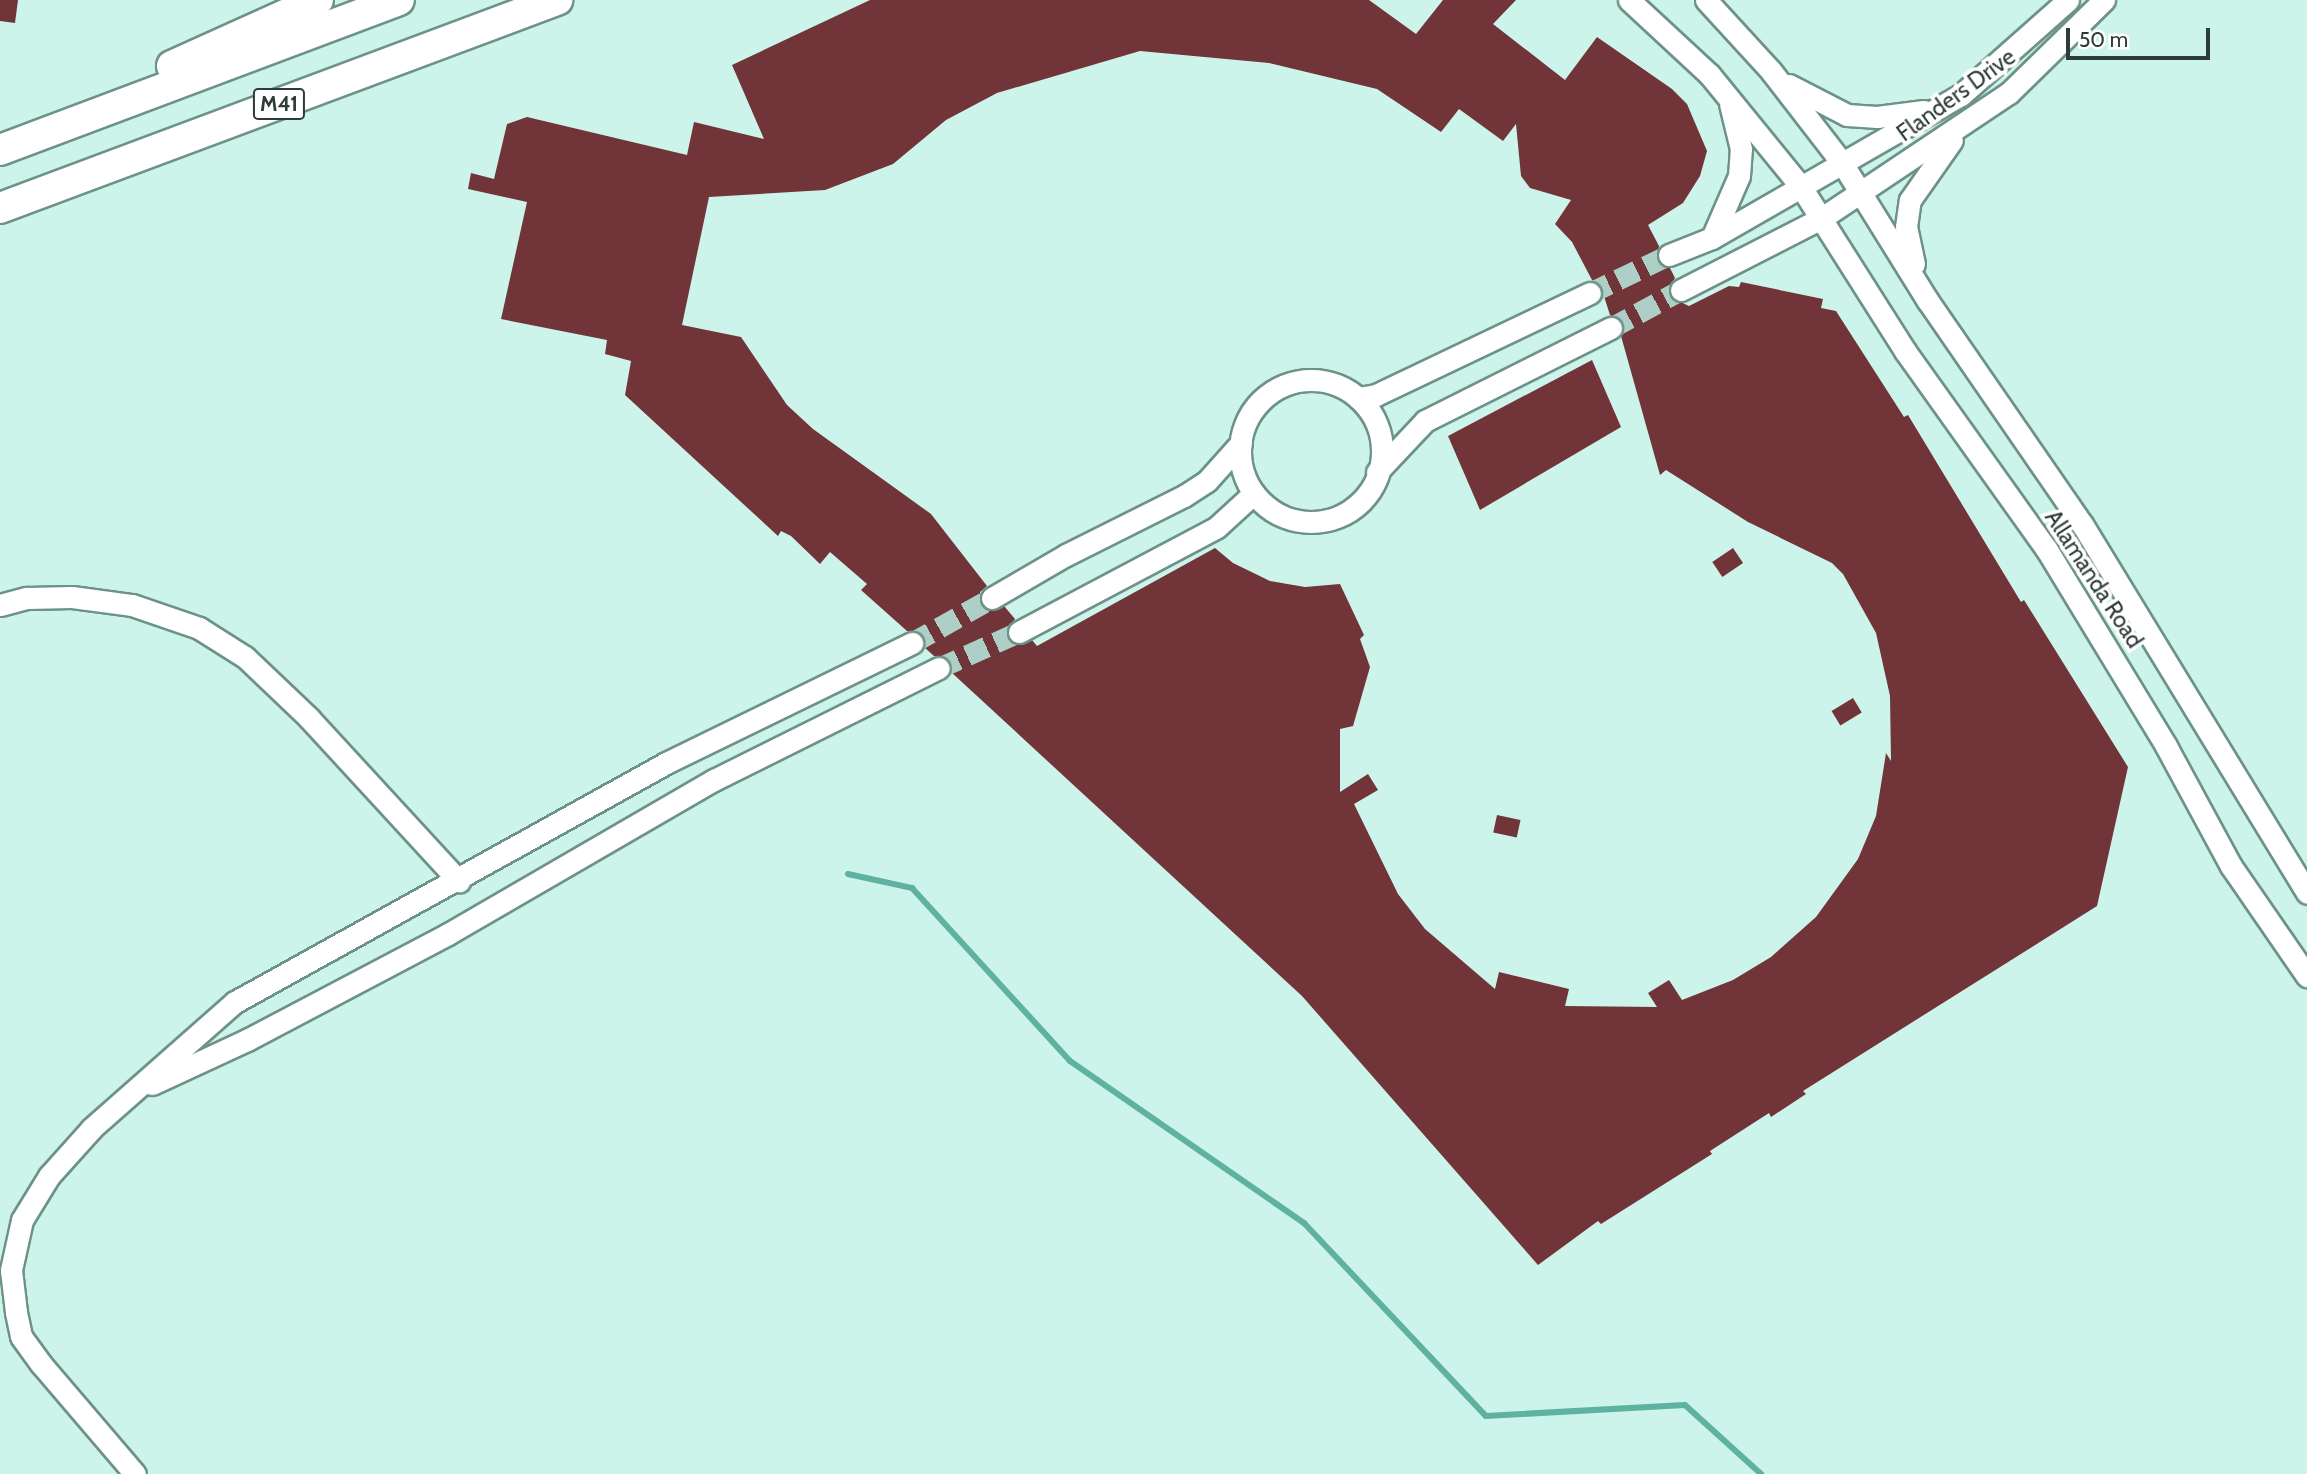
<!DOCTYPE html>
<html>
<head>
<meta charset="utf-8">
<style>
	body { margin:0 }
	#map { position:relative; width:2307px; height:1474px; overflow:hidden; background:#cdf4ea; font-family:Cabin,sans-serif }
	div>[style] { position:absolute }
	.stream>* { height:6px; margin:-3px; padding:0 3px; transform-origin:3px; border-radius:3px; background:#5eb29f }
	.building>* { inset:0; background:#713438; transform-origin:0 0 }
	.minor-tunnel>* { height:21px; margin-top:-10.5px; transform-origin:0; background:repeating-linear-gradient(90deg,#adcfc6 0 21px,transparent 0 31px) }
	.roads { filter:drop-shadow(2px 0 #6d9289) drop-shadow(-2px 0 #6d9289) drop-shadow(0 2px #6d9289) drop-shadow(0 -2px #6d9289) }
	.minor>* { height:21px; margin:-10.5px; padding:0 10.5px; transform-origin:10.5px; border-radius:10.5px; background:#fff }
	.minor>.ring { margin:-10.5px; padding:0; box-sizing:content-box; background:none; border:21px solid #fff; border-radius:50% }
	.highway>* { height:30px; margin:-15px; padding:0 15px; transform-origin:15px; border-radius:15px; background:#fff }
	span { translate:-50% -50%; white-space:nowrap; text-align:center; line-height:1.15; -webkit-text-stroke:7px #fff; paint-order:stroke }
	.shield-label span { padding:2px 5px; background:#fff; border:2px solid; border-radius:5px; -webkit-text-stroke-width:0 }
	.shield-label { font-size:21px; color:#2d3c38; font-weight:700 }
	.street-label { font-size:23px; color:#2d3c38 }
	.scale { position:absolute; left:2066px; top:28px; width:144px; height:32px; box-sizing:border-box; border:4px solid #2d3c38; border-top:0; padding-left:9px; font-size:21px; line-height:24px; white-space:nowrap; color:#2d3c38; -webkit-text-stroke:5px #fff; paint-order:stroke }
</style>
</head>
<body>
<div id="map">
	<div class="stream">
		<div style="left:848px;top:874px;width:66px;rotate:12.3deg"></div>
		<div style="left:912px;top:888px;width:234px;rotate:47.6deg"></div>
		<div style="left:1070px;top:1061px;width:285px;rotate:34.7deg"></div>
		<div style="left:1304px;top:1223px;width:265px;rotate:46.7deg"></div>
		<div style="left:1486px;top:1416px;width:199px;rotate:-3.2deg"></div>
		<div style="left:1685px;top:1405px;width:103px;rotate:42.2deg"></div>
	</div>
	<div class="building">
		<div style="clip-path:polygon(0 0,18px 0,15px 23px,0 21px)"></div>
		<div style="clip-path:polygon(evenodd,870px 0,1369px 0,1416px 34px,1443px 0,1516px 0,1493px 24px,1565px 80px,1597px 37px,1672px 89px,1687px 104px,1707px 151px,1700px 176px,1683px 203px,1648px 225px,1659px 246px,1657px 260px,1670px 268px,1675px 278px,1668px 289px,1670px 297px,1689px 306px,1729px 286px,1739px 287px,1741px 282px,1823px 299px,1821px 308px,1836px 311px,1904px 417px,1908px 415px,2021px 602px,2024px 600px,2128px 767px,2097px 906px,1803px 1091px,1806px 1094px,1771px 1117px,1769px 1113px,1710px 1151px,1712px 1154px,1601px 1224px,1598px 1221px,1538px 1265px,1302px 996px,951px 672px,947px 658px,934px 656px,924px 647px,920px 633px,907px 631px,861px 590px,867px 584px,830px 552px,820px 564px,791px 536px,781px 531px,778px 536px,625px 395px,631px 361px,605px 354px,607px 340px,501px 319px,527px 202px,468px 189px,471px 173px,494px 179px,507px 124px,527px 117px,687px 155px,694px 122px,764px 139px,732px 65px,870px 0,1140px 51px,1269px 63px,1377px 89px,1441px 132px,1459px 109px,1503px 141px,1516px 124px,1521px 176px,1530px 188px,1571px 200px,1555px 224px,1572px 242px,1592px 280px,1601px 287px,1610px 315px,1623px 323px,1621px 336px,1660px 475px,1666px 470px,1748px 522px,1832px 563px,1843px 574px,1876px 633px,1890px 696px,1891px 761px,1886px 753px,1876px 816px,1858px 859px,1816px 917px,1771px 957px,1733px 980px,1682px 1000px,1669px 980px,1648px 993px,1657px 1007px,1565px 1006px,1569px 989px,1499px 972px,1495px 989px,1425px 929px,1398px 894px,1354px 804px,1378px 790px,1368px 774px,1340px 792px,1340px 729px,1353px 726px,1370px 667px,1360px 639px,1364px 635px,1340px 584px,1305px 587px,1270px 581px,1233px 563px,1215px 548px,1037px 646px,1032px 640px,1013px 643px,1006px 631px,1015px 619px,1004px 606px,991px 611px,981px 605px,980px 592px,987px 586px,931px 514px,813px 429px,787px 405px,741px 337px,682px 325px,709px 197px,825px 190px,893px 164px,946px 120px,997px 93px,1140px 51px)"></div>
		<div style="clip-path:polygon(1592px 360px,1621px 427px,1480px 510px,1448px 436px)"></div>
		<div style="left:1733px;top:548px;width:18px;height:25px;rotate:56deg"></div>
		<div style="left:1853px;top:698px;width:17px;height:25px;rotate:59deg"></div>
		<div style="left:1497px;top:815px;width:24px;height:18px;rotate:12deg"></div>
	</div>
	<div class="minor-tunnel">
		<div style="left:1590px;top:293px;width:88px;rotate:-25.7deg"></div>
		<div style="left:1611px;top:328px;width:80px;rotate:-28.5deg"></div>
		<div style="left:912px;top:643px;width:92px;rotate:-29.4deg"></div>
		<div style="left:939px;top:668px;width:88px;rotate:-24.2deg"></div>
	</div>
	<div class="roads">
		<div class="minor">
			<div style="left:1629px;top:0;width:109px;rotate:42.8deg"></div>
			<div style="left:1709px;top:74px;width:146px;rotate:50.8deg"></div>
			<div style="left:1801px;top:187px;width:194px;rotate:57.6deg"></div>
			<div style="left:1905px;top:351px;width:244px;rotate:54.5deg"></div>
			<div style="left:2047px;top:550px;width:229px;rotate:58.7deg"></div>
			<div style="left:2166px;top:746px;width:136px;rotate:61.6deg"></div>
			<div style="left:2231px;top:866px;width:134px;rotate:55.4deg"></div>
			<div style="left:1706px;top:0;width:96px;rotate:47.5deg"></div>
			<div style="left:1771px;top:71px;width:116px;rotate:52.3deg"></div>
			<div style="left:1842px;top:163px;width:163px;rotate:58.1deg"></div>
			<div style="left:1928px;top:301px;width:271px;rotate:55.4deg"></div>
			<div style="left:2082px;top:524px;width:432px;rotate:58.6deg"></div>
			<div style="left:1789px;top:85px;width:65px;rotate:27.3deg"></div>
			<div style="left:1847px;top:115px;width:30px;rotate:4deg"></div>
			<div style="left:1877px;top:117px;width:47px;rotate:-7.3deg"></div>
			<div style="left:1712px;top:238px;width:68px;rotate:-66.5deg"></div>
			<div style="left:1739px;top:176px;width:27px;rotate:-86deg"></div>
			<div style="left:1741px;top:149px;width:46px;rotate:-103.7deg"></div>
			<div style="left:1669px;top:255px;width:46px;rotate:-21.6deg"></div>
			<div style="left:1712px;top:238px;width:287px;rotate:-29.9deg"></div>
			<div style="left:1961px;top:95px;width:143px;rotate:-41.6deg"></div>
			<div style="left:1914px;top:264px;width:38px;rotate:-102deg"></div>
			<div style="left:1906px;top:227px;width:27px;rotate:-82deg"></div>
			<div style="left:1910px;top:200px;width:73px;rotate:-55deg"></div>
			<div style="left:1681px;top:290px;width:158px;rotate:-27.1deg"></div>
			<div style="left:1822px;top:218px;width:225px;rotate:-33.8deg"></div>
			<div style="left:2009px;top:93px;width:133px;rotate:-44.4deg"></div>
			<div class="ring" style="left:1240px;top:380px;width:121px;height:121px"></div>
			<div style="left:1358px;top:398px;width:18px;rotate:-9deg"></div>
			<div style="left:1376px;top:395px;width:237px;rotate:-25.5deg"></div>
			<div style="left:1377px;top:472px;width:70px;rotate:-46.7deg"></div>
			<div style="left:1425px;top:421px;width:208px;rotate:-26.6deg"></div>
			<div style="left:992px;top:598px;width:86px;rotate:-30.2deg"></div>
			<div style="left:1066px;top:555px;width:132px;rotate:-26.6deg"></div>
			<div style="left:1184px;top:496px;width:27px;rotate:-33deg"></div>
			<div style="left:1207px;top:481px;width:51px;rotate:-48.2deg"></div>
			<div style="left:0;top:605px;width:28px;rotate:-15deg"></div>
			<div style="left:27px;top:598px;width:45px;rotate:-1.3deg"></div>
			<div style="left:72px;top:597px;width:61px;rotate:7.6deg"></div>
			<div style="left:132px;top:605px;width:71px;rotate:18.9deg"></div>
			<div style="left:199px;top:628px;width:54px;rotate:32.2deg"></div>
			<div style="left:245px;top:657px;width:88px;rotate:43.6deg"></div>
			<div style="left:309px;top:718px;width:222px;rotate:47.4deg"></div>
			<div style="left:1019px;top:632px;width:224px;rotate:-27.9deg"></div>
			<div style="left:1217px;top:527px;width:50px;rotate:-42.6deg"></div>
			<div style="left:152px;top:1084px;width:105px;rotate:-24.9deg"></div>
			<div style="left:247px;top:1040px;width:227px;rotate:-27.8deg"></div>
			<div style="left:448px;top:934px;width:307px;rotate:-30.1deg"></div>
			<div style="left:714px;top:780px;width:251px;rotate:-26.5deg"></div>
			<div style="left:135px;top:1474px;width:145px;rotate:-130.5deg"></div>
			<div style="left:41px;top:1364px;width:34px;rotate:-126deg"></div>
			<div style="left:21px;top:1336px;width:25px;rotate:-102deg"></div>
			<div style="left:16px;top:1312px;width:42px;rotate:-96.8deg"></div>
			<div style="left:11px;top:1270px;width:51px;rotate:-77.6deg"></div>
			<div style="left:22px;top:1220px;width:52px;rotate:-58.5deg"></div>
			<div style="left:49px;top:1176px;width:64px;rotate:-48.1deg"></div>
			<div style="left:92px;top:1128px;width:191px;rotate:-41.4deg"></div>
			<div style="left:235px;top:1002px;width:493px;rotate:-29deg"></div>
			<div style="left:666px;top:763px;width:274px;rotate:-26deg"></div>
		</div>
		<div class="highway">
			<div style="left:172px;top:66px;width:160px;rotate:-24.3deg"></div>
			<div style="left:0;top:150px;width:426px;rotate:-20.6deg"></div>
			<div style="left:0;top:208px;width:595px;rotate:-20.48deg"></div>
		</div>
	</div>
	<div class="shield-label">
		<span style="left:279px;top:104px">M41</span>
	</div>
	<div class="street-label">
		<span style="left:1956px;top:95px;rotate:-36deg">Flanders Drive</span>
		<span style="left:2094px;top:579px;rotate:57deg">Allamanda Road</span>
	</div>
	<div class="scale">50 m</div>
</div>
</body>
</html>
